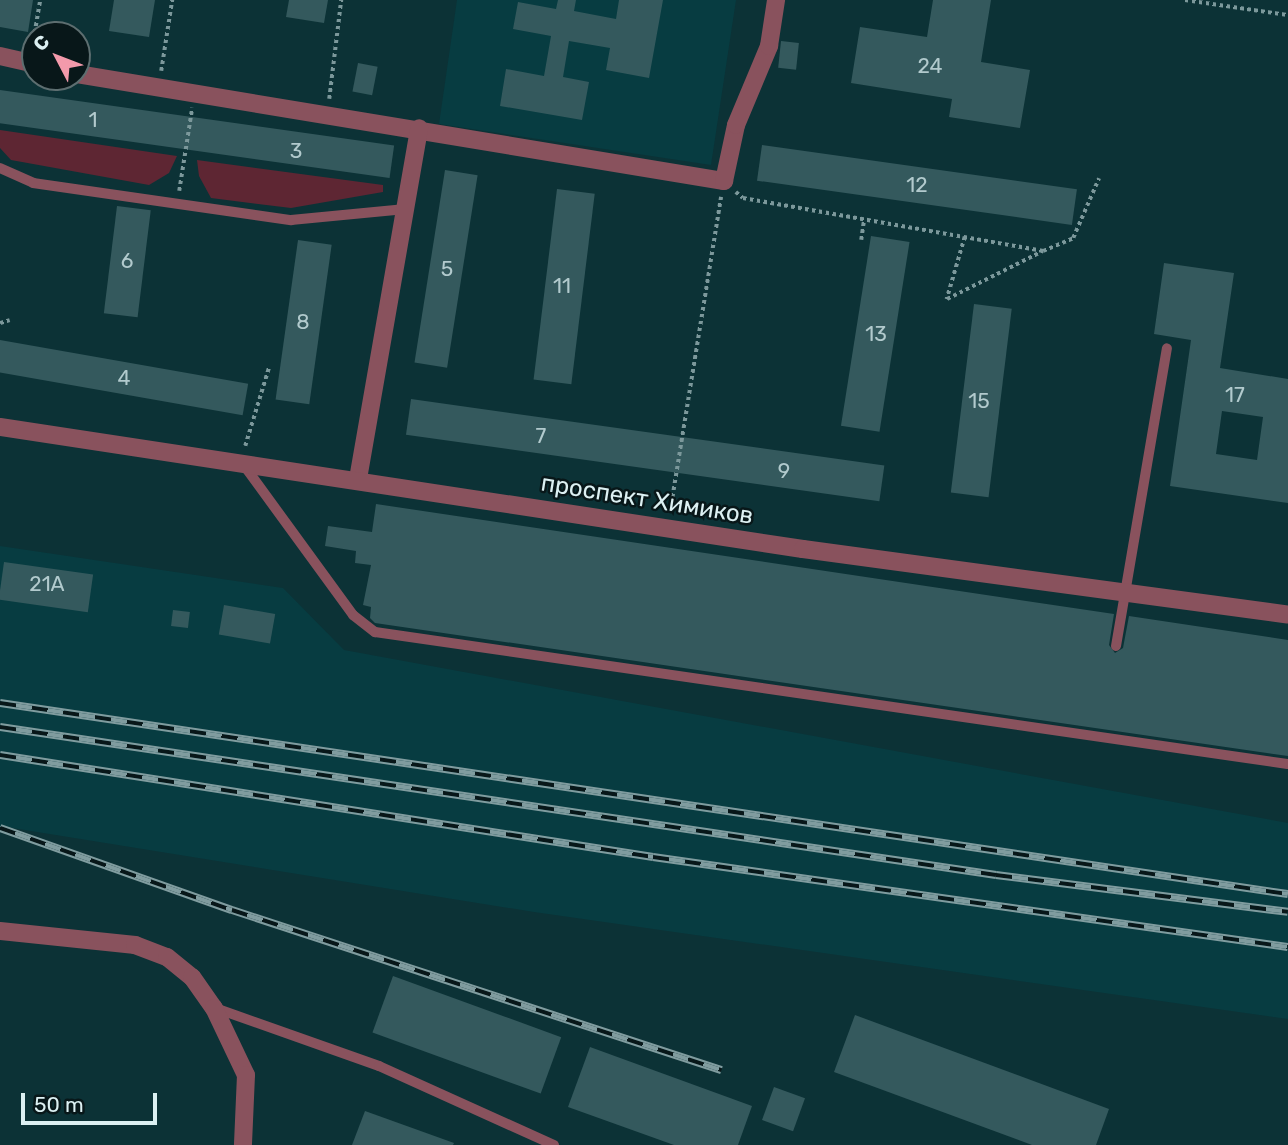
<!DOCTYPE html>
<html>
<head>
<meta charset="utf-8">
<style>
	body { margin:0 }
	#map { position:relative; width:1288px; height:1145px; overflow:hidden; background:#0c3236; font-family:Rubik,sans-serif }
	div>[style] { position:absolute }
	.built>* { inset:0; background:#073c41 }
	.green>* { inset:0; background:#5e2633 }
	.building>* { inset:0; background:#34595d; transform-origin:0 0 }
	.path>* { height:3.5px; margin-top:-1.75px; transform-origin:0; background:repeating-linear-gradient(90deg,#7c989b 0 3.5px,transparent 0 7px) }
	.service>* { height:10px; margin:-5px; padding:0 5px; transform-origin:5px; border-radius:5px; background:#89525d }
	.minor>* { height:18px; margin:-9px; padding:0 9px; transform-origin:9px; border-radius:9px; background:#89525d }
	.tertiary>* { height:18px; margin:-9px; padding:0 9px; transform-origin:9px; border-radius:9px; background:#89525d }
	.rail>* { height:8px; margin-top:-4px; transform-origin:0; background:repeating-linear-gradient(90deg,#081719 0 16px,#809c9f 0 32px); box-sizing:border-box; border-block:2px solid #809c9f }
	span { translate:-50% -50%; white-space:nowrap; text-align:center; line-height:1.15; -webkit-text-stroke:5px #081719; paint-order:stroke }
	.number-label { font-size:21px; color:#b2cacd }
	.number-label span { -webkit-text-stroke-width:0 }
	.street-label { font-size:24px; color:#dcf0f2 }
	.north { position:absolute; left:21px; top:21px; width:70px; height:70px; box-sizing:border-box; background:#081719; border:2px solid #5d6e70; border-radius:50%; rotate:312deg; font-size:19px; font-weight:700; line-height:28px; text-align:center; color:#dcf0f2 }
	.north::after { content:''; display:block; margin:auto; width:24px; height:32px; background:#f39aab; clip-path:polygon(50% 0,100% 100%,50% 72%,0 100%) }
	.scale { position:absolute; left:21px; top:1093px; width:136px; height:32px; box-sizing:border-box; border:4px solid #dcf0f2; border-top:0; padding-left:9px; font-size:21px; line-height:24px; white-space:nowrap; color:#dcf0f2; -webkit-text-stroke:5px #081719; paint-order:stroke }
</style>
</head>
<body>
<div id="map">
	<div class="built">
		<div style="clip-path:polygon(457px 0,736px 0,711px 165px,439px 124px)"></div>
		<div style="clip-path:polygon(0 546px,283px 588px,344px 650px,1288px 823px,1288px 1019px,534px 912px,0 826px)"></div>
	</div>
	<div class="green">
		<div style="clip-path:polygon(0 130px,177px 156px,169px 173px,149px 185px,11px 160px,0 148px)"></div>
		<div style="clip-path:polygon(197px 160px,383px 185px,383px 192px,291px 208px,211px 198px,199px 176px)"></div>
	</div>
	<div class="building">
		<div style="clip-path:polygon(0 0,33px 0,28px 32px,0 27px)"></div>
		<div style="clip-path:polygon(114px 0,155px 0,149px 37px,109px 31px)"></div>
		<div style="clip-path:polygon(289px 0,328px 0,324px 23px,286px 17px)"></div>
		<div style="clip-path:polygon(558px 0,576px 0,574px 11px,616px 19px,619px 0,663px 0,649px 78px,606px 70px,610px 48px,569px 41px,563px 77px,589px 82px,582px 120px,500px 106px,506px 69px,544px 76px,551px 36px,513px 29px,518px 2px,556px 9px)"></div>
		<div style="clip-path:polygon(933px 0,991px 0,981px 62px,1030px 70px,1020px 128px,949px 117px,952px 99px,851px 83px,860px 27px,927px 37px)"></div>
		<div style="left:781px;top:41px;width:18px;height:27px;rotate:6deg"></div>
		<div style="left:358px;top:63px;width:20px;height:29px;rotate:11deg"></div>
		<div style="left:0;top:90px;width:398px;height:33px;rotate:8deg"></div>
		<div style="left:762px;top:145px;width:318px;height:36px;rotate:8deg"></div>
		<div style="left:445px;top:170px;width:33px;height:195px;rotate:9deg"></div>
		<div style="left:557px;top:189px;width:38px;height:192px;rotate:7deg"></div>
		<div style="left:117px;top:206px;width:34px;height:108px;rotate:7deg"></div>
		<div style="left:871px;top:236px;width:39px;height:192px;rotate:9deg"></div>
		<div style="left:298px;top:240px;width:34px;height:161px;rotate:8deg"></div>
		<div style="clip-path:polygon(evenodd,1164px 263px,1234px 273px,1220px 368px,1288px 379px,1288px 503px,1170px 486px,1191px 340px,1154px 334px,1164px 263px,1222px 411px,1263px 417px,1257px 460px,1216px 454px,1222px 411px)"></div>
		<div style="left:974px;top:304px;width:38px;height:190px;rotate:7deg"></div>
		<div style="left:0;top:340px;width:252px;height:32px;rotate:10deg"></div>
		<div style="left:411px;top:399px;width:478px;height:36px;rotate:8deg"></div>
		<div style="clip-path:polygon(376px 504px,1114px 614px,1109px 645px,1115px 653px,1123px 648px,1129px 616px,1288px 640px,1288px 756px,375px 623px,370px 618px,371px 607px,363px 605px,371px 565px,355px 563px,356px 551px,325px 546px,328px 526px,372px 532px)"></div>
		<div style="left:4px;top:562px;width:90px;height:38px;rotate:8deg"></div>
		<div style="left:224px;top:605px;width:52px;height:30px;rotate:10deg"></div>
		<div style="left:173px;top:610px;width:17px;height:16px;rotate:7deg"></div>
		<div style="left:393px;top:976px;width:179px;height:60px;rotate:20deg"></div>
		<div style="clip-path:polygon(855px 1015px,1109px 1109px,1096px 1145px,1032px 1145px,834px 1072px)"></div>
		<div style="clip-path:polygon(590px 1047px,752px 1106px,738px 1145px,674px 1145px,568px 1107px)"></div>
		<div style="left:774px;top:1087px;width:33px;height:35px;rotate:20deg"></div>
		<div style="clip-path:polygon(365px 1111px,454px 1143px,453px 1145px,352px 1145px)"></div>
	</div>
	<div class="path">
		<div style="left:1185px;top:0;width:104px;rotate:8.3deg"></div>
		<div style="left:32px;top:47px;width:48px;rotate:-80.3deg"></div>
		<div style="left:161px;top:71px;width:72px;rotate:-81.2deg"></div>
		<div style="left:329px;top:99px;width:100px;rotate:-83.1deg"></div>
		<div style="left:179px;top:191px;width:84px;rotate:-81.1deg"></div>
		<div style="left:736px;top:192px;width:9px;rotate:41deg"></div>
		<div style="left:743px;top:198px;width:305px;rotate:10deg"></div>
		<div style="left:1043px;top:251px;width:33px;rotate:-23deg"></div>
		<div style="left:1073px;top:238px;width:65px;rotate:-66.6deg"></div>
		<div style="left:965px;top:237px;width:65px;rotate:106.2deg"></div>
		<div style="left:947px;top:299px;width:107px;rotate:-26.6deg"></div>
		<div style="left:861px;top:240px;width:21px;rotate:-82deg"></div>
		<div style="left:0;top:323px;width:10px;rotate:-17deg"></div>
		<div style="left:245px;top:446px;width:83px;rotate:-73.1deg"></div>
		<div style="left:670px;top:511px;width:318px;rotate:-80.8deg"></div>
	</div>
	<div class="service">
		<div style="left:0;top:168px;width:36px;rotate:24deg"></div>
		<div style="left:33px;top:183px;width:261px;rotate:8.2deg"></div>
		<div style="left:291px;top:220px;width:115px;rotate:-5.5deg"></div>
		<div style="left:243px;top:464px;width:187px;rotate:53.9deg"></div>
		<div style="left:353px;top:615px;width:28px;rotate:38deg"></div>
		<div style="left:375px;top:632px;width:922px;rotate:8.23deg"></div>
		<div style="left:1116px;top:646px;width:302px;rotate:-80.3deg"></div>
		<div style="left:215px;top:1008px;width:174px;rotate:19.5deg"></div>
		<div style="left:379px;top:1066px;width:192px;rotate:24.3deg"></div>
	</div>
	<div class="minor">
		<div style="left:0;top:56px;width:36px;rotate:13deg"></div>
		<div style="left:77px;top:74px;width:656px;rotate:9.39deg"></div>
		<div style="left:724px;top:181px;width:57px;rotate:-77.9deg"></div>
		<div style="left:736px;top:125px;width:86px;rotate:-67.3deg"></div>
		<div style="left:769px;top:46px;width:47px;rotate:-81.3deg"></div>
		<div style="left:358px;top:479px;width:356px;rotate:-80.1deg"></div>
		<div style="left:0;top:931px;width:136px;rotate:5.9deg"></div>
		<div style="left:135px;top:945px;width:34px;rotate:21deg"></div>
		<div style="left:167px;top:957px;width:32px;rotate:39deg"></div>
		<div style="left:192px;top:977px;width:38px;rotate:55deg"></div>
		<div style="left:214px;top:1008px;width:74px;rotate:64.5deg"></div>
		<div style="left:246px;top:1075px;width:70px;rotate:92.5deg"></div>
	</div>
	<div class="tertiary">
		<div style="left:0;top:427px;width:812px;rotate:8.64deg"></div>
		<div style="left:803px;top:549px;width:489px;rotate:7.7deg"></div>
	</div>
	<div class="rail">
		<div style="left:0;top:703px;width:1302px;rotate:8.44deg"></div>
		<div style="left:0;top:727px;width:1007px;rotate:8.45deg"></div>
		<div style="left:996px;top:875px;width:294px;rotate:7.2deg"></div>
		<div style="left:0;top:755px;width:661px;rotate:8.88deg"></div>
		<div style="left:653px;top:857px;width:641px;rotate:8.07deg"></div>
		<div style="left:0;top:828px;width:246px;rotate:19.5deg"></div>
		<div style="left:232px;top:910px;width:515px;rotate:18.12deg"></div>
	</div>
	<div class="number-label">
		<span style="left:930px;top:66px">24</span>
		<span style="left:93px;top:120px">1</span>
		<span style="left:296px;top:151px">3</span>
		<span style="left:917px;top:185px">12</span>
		<span style="left:127px;top:261px">6</span>
		<span style="left:447px;top:269px">5</span>
		<span style="left:562px;top:286px">11</span>
		<span style="left:303px;top:322px">8</span>
		<span style="left:876px;top:334px">13</span>
		<span style="left:124px;top:378px">4</span>
		<span style="left:1235px;top:395px">17</span>
		<span style="left:979px;top:401px">15</span>
		<span style="left:541px;top:436px">7</span>
		<span style="left:784px;top:471px">9</span>
		<span style="left:47px;top:584px">21А</span>
	</div>
	<div class="street-label">
		<span style="left:647px;top:500px;rotate:9deg">проспект Химиков</span>
	</div>
	<div class="north">С</div>
	<div class="scale">50 m</div>
</div>
</body>
</html>
